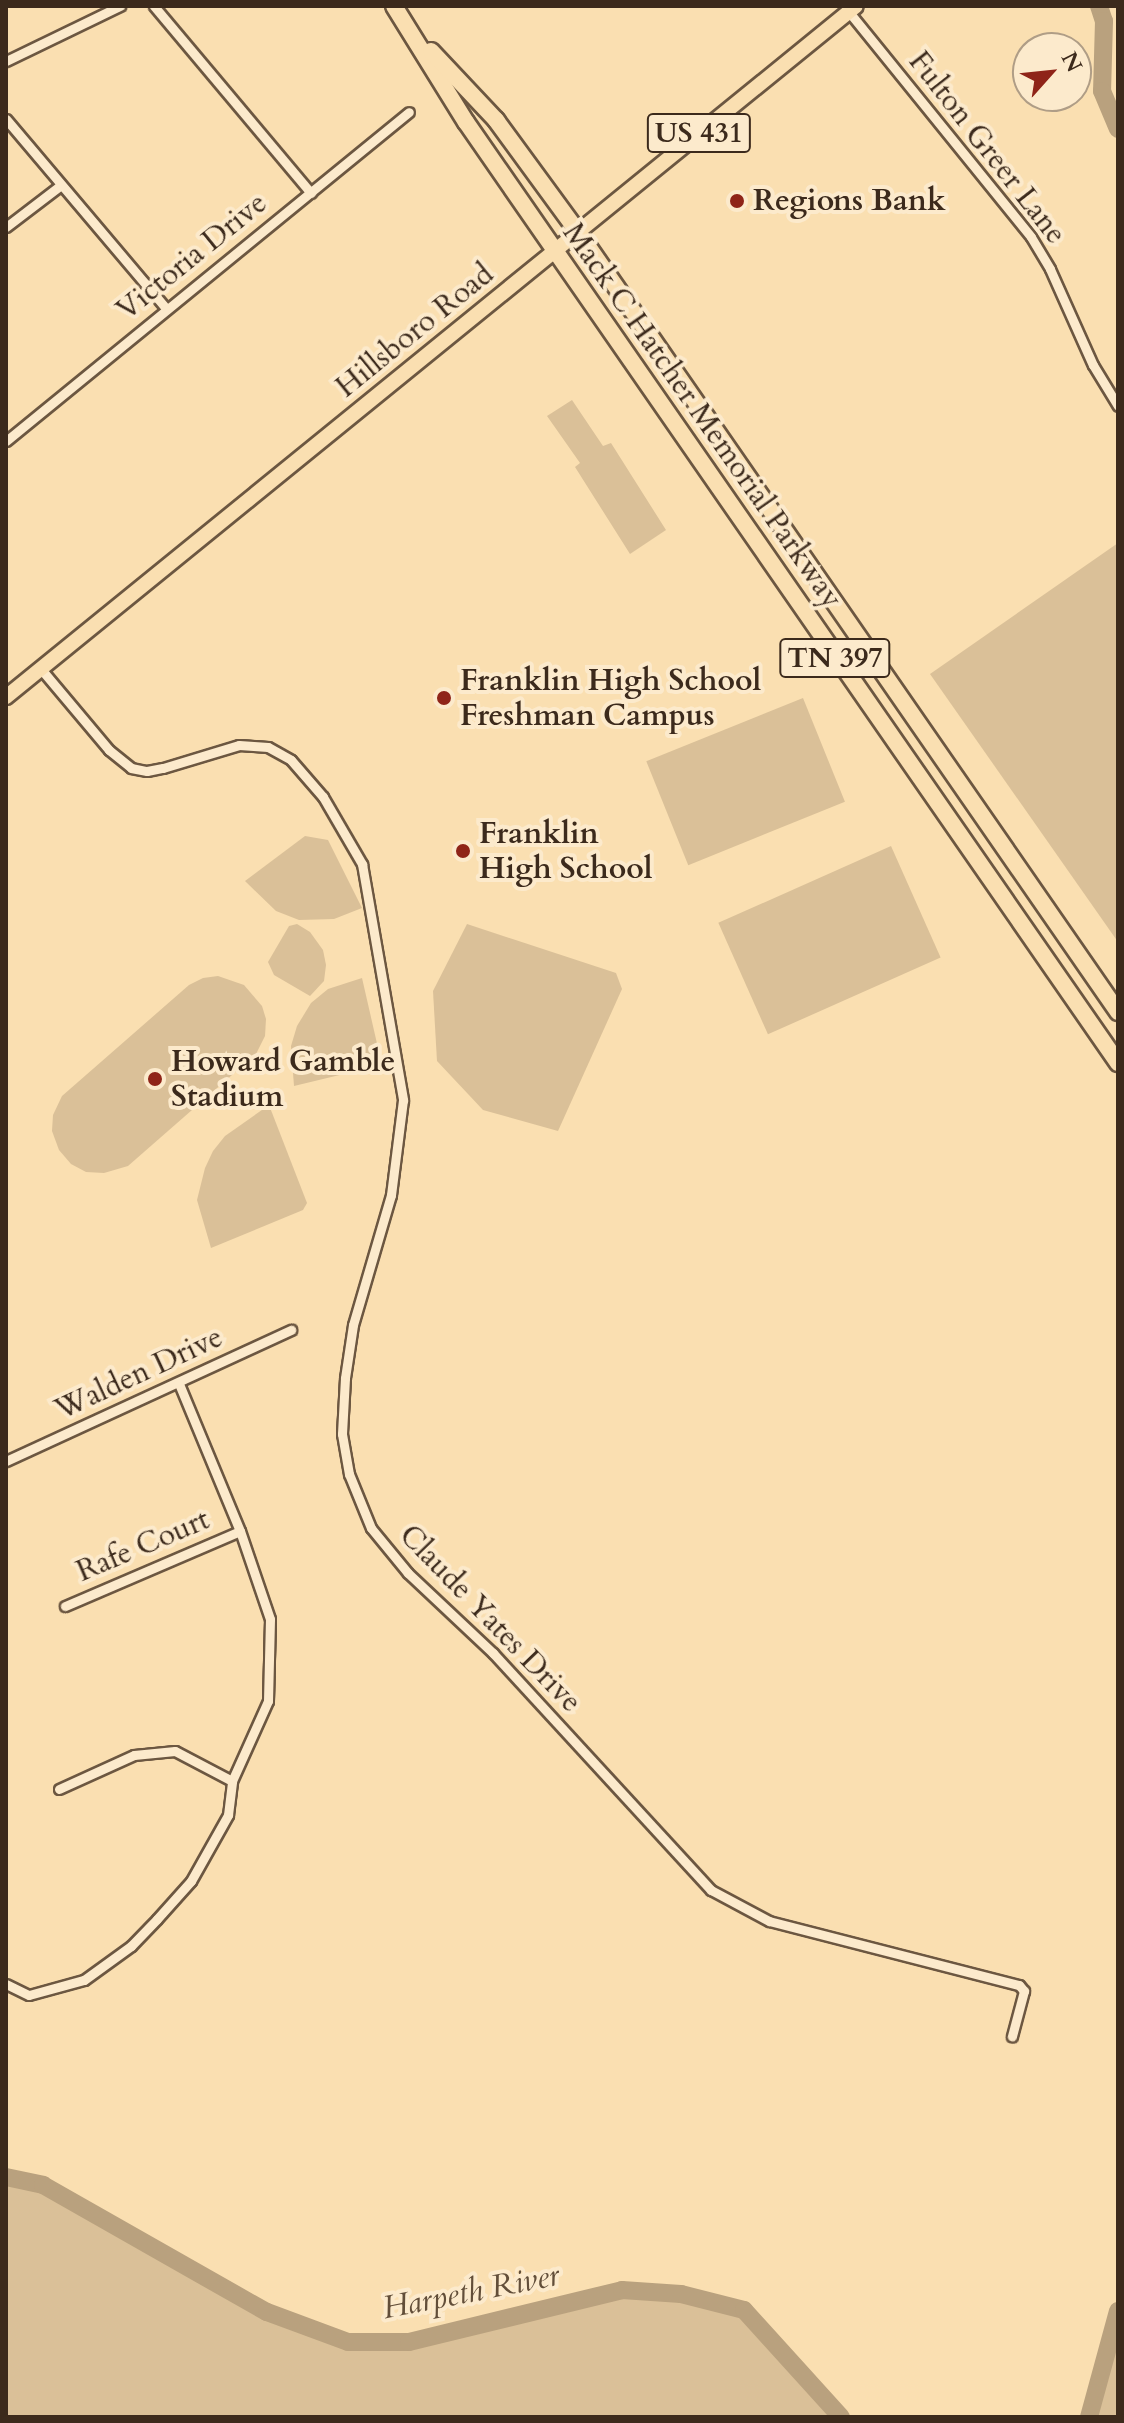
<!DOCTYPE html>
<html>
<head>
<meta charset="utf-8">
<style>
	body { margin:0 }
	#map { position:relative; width:1124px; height:2423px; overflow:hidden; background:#fadfb1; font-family:Cardo,serif }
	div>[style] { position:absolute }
	.green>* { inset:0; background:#dac098; transform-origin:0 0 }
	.river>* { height:18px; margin:-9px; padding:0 9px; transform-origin:9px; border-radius:9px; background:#b9a17e }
	.roads { filter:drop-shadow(2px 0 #6c5741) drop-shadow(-2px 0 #6c5741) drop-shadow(0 2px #6c5741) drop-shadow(0 -2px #6c5741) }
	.street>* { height:9px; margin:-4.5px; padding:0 4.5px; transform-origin:4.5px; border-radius:4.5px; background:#fceacc }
	.primary>* { height:14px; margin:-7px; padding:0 7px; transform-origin:7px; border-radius:7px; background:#fadfb1 }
	.highway>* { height:16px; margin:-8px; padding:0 8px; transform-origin:8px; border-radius:8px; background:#fadfb1 }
	.dots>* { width:22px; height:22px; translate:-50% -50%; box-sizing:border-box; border:4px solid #fceacc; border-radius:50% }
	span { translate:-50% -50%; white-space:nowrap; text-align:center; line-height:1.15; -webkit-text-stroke:8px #fceacc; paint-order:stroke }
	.shield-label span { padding:2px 6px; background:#fceacc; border:2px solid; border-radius:6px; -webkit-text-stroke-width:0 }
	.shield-label { font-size:28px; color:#3c2a1c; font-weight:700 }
	.street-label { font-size:30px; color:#3c2a1c }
	.poi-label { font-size:30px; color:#3c2a1c; font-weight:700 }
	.left { translate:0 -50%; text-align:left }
	.water-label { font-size:32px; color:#624e39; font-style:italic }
	.frame { position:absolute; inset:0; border:8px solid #3c2a1c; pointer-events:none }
	.north { position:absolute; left:1012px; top:32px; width:80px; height:80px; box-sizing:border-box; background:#fceacc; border:2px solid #af9d86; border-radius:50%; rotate:63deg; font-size:22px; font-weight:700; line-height:32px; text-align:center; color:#3c2a1c }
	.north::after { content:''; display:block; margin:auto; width:28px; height:36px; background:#8f2418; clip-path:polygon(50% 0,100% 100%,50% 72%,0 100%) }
</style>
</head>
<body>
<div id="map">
	<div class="green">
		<div style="clip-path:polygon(572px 400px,603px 446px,611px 443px,666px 530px,630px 554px,575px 467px,580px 463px,547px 416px)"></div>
		<div style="clip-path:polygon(1118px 543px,1118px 942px,930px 674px)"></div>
		<div style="left:803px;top:698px;width:112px;height:169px;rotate:68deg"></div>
		<div style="clip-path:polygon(305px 836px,328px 840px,362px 908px,334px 919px,299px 920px,276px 911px,245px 881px)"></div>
		<div style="left:891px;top:846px;width:122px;height:189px;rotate:66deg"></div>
		<div style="clip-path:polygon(297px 924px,310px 932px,323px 950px,326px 965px,324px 981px,310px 996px,274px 975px,268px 962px,289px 926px)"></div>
		<div style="clip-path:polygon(467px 924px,616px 973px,622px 989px,558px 1131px,483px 1110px,437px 1061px,433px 991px)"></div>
		<div style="clip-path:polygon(218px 976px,244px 985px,262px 1006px,266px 1019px,265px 1036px,256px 1054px,128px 1166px,104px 1173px,86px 1172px,71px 1164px,59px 1150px,52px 1131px,53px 1115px,62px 1096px,189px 985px,203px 978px)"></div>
		<div style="clip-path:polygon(362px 978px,381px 1061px,377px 1066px,294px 1086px,291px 1046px,297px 1026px,311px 1003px,328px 989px)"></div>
		<div style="clip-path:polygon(269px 1105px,307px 1203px,303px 1210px,211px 1248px,197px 1200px,205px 1168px,213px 1151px,225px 1136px)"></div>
		<div style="clip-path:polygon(6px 2177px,43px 2185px,267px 2312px,348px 2342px,409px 2342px,622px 2290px,681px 2294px,744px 2310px,841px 2417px,6px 2417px)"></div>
		<div style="clip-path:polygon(1118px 2311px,1118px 2417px,1089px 2417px,1098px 2374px)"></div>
	</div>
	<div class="river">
		<div style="left:1099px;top:6px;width:16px;rotate:72deg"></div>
		<div style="left:1104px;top:21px;width:70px;rotate:91.6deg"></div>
		<div style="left:1102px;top:91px;width:41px;rotate:67.2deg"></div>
		<div style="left:6px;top:2177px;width:38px;rotate:12deg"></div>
		<div style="left:43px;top:2185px;width:257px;rotate:29.6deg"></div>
		<div style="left:267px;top:2312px;width:86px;rotate:20.3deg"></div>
		<div style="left:348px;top:2342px;width:61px"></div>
		<div style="left:409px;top:2342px;width:219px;rotate:-13.7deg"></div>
		<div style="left:622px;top:2290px;width:59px;rotate:3.9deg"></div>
		<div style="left:681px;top:2294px;width:65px;rotate:14.3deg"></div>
		<div style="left:744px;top:2310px;width:144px;rotate:47.8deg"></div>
		<div style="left:1089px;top:2417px;width:110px;rotate:-74.7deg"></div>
	</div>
	<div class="roads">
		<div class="street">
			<div style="left:154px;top:6px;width:244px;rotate:50deg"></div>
			<div style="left:849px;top:12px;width:289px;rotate:51deg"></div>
			<div style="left:1031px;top:237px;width:37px;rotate:59deg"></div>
			<div style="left:1050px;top:269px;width:105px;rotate:65.9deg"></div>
			<div style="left:1093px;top:365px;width:48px;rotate:58.6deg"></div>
			<div style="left:6px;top:61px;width:127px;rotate:-25.8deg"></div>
			<div style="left:6px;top:119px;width:248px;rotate:49.8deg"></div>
			<div style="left:6px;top:227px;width:69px;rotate:-37.4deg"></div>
			<div style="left:6px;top:441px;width:520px;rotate:-39.23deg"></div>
			<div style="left:41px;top:669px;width:106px;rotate:50deg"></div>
			<div style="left:109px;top:750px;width:28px;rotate:39deg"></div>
			<div style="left:131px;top:768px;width:16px;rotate:11deg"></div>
			<div style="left:147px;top:771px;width:16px;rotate:-11deg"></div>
			<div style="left:163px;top:768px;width:79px;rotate:-16.8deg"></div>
			<div style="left:239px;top:745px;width:29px;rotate:4deg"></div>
			<div style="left:268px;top:747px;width:26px;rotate:29deg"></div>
			<div style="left:291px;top:760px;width:49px;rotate:49.1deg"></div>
			<div style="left:323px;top:797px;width:78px;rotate:59.8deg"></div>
			<div style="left:362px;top:864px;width:240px;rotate:80.1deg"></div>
			<div style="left:403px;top:1100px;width:96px;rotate:97.2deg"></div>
			<div style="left:391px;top:1195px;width:135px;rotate:106.3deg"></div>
			<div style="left:353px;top:1325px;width:54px;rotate:98.6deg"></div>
			<div style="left:345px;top:1378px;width:56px;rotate:93.1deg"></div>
			<div style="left:342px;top:1434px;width:41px;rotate:80.1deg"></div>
			<div style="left:349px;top:1474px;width:58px;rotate:67.8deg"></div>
			<div style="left:371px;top:1528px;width:58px;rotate:50.6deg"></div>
			<div style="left:408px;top:1573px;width:117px;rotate:43.3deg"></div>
			<div style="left:493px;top:1653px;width:322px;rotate:47.4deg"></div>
			<div style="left:711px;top:1890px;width:66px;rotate:28.1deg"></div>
			<div style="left:769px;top:1921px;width:258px;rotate:14.4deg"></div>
			<div style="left:1019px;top:1985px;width:8px;rotate:50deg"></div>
			<div style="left:1024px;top:1991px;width:47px;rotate:104.9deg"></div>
			<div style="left:6px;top:1461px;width:314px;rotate:-24.7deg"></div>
			<div style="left:65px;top:1606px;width:190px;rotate:-23.2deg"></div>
			<div style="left:59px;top:1789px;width:82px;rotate:-24.4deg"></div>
			<div style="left:134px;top:1755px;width:41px;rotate:-5.6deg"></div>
			<div style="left:175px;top:1751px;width:64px;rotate:27.8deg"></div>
			<div style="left:6px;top:1984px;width:25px;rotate:26deg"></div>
			<div style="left:29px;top:1995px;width:57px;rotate:-15.3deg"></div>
			<div style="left:84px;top:1980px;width:58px;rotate:-35.9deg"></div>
			<div style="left:131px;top:1946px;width:37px;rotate:-46deg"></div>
			<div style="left:157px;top:1919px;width:51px;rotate:-48.2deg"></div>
			<div style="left:191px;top:1881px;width:76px;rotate:-60.7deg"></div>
			<div style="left:228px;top:1815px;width:34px;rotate:-83deg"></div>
			<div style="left:232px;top:1781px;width:88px;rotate:-65.8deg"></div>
			<div style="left:268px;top:1701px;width:82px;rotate:-88.6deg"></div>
			<div style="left:270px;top:1619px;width:93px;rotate:-108.8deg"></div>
			<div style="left:240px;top:1531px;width:159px;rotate:-112.5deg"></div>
		</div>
		<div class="primary">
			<div style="left:6px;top:697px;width:1095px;rotate:-39.11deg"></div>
		</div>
		<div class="highway">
			<div style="left:394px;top:6px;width:137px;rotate:58.2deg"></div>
			<div style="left:466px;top:122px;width:1145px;rotate:55.28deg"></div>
			<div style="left:431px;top:51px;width:95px;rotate:46.7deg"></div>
			<div style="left:496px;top:120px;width:139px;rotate:53.8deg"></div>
			<div style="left:578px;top:232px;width:949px;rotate:55.3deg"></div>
		</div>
	</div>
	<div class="dots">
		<div style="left:737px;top:201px;background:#8f2418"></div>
		<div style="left:444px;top:698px;background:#8f2418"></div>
		<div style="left:463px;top:851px;background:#8f2418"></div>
		<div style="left:155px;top:1079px;background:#8f2418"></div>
	</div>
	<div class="shield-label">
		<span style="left:699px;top:133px">US 431</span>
		<span style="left:835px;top:658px">TN 397</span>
	</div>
	<div class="street-label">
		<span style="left:987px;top:148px;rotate:52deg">Fulton Greer Lane</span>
		<span style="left:192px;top:257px;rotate:-39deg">Victoria Drive</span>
		<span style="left:415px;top:331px;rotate:-39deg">Hillsboro Road</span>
		<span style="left:702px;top:416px;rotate:55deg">Mack C Hatcher Memorial Parkway</span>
		<span style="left:139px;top:1374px;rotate:-25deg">Walden Drive</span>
		<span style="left:143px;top:1546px;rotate:-23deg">Rafe Court</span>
		<span style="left:490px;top:1619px;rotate:46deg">Claude Yates Drive</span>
	</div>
	<div class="poi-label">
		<span class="left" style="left:753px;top:201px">Regions Bank</span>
		<span class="left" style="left:460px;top:698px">Franklin High School<br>Freshman Campus</span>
		<span class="left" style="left:479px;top:851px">Franklin<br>High School</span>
		<span class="left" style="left:171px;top:1079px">Howard Gamble<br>Stadium</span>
	</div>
	<div class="water-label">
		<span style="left:471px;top:2292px;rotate:-11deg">Harpeth River</span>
	</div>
	<div class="frame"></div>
	<div class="north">N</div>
</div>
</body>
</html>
